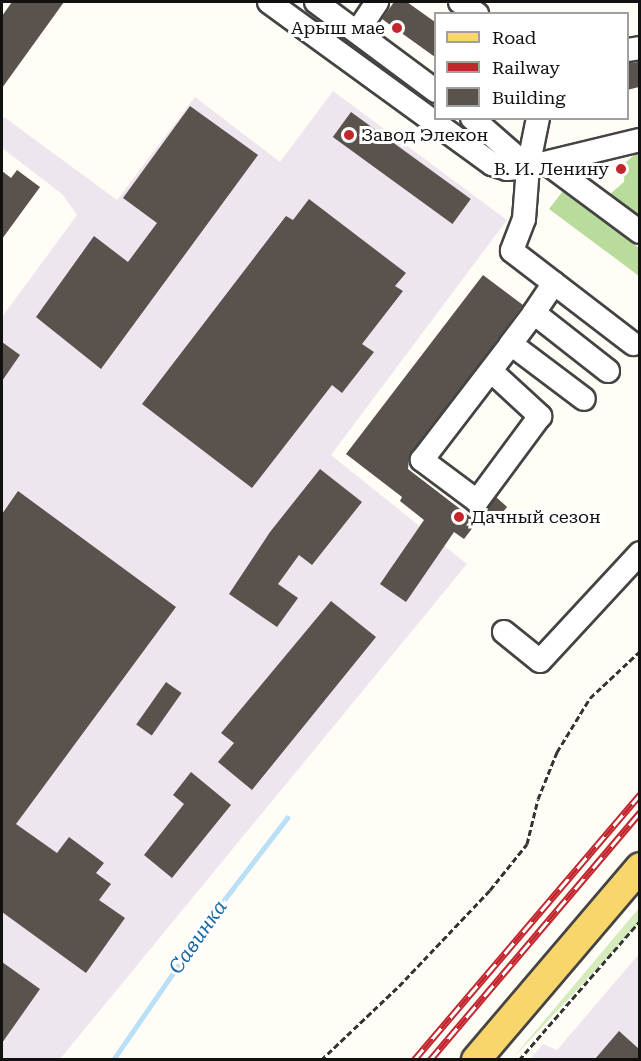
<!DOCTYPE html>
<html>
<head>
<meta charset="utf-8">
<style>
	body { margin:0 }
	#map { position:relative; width:641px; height:1061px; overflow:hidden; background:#fffdf5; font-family:"Roboto Serif",serif }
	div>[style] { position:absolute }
	.industrial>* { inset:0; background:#eee6ef }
	.green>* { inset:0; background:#d5ebbd }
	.forest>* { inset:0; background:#b9dc9c }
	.stream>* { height:4.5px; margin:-2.25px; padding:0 2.25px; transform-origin:2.25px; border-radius:2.25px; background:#b9e0f7 }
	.building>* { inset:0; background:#5a524d; transform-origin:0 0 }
	.path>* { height:3px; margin-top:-1.5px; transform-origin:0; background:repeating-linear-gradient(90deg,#333 0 6px,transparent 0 9px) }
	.roads { filter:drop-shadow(2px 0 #444) drop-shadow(-2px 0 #444) drop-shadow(0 2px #444) drop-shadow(0 -2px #444) }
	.minor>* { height:22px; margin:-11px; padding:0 11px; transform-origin:11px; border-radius:11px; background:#fff }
	.major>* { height:28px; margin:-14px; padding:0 14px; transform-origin:14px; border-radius:14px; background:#f9d66b }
	.rail>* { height:7px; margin-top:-3.5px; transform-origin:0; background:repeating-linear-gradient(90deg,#fff 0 14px,#c4262e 0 28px); box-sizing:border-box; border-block:2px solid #c4262e }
	.dots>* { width:16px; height:16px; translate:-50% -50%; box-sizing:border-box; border:3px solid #fff; border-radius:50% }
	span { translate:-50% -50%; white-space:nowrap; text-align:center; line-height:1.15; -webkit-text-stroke:6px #fff; paint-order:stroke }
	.poi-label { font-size:18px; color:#111 }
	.right { translate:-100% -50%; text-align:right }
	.left { translate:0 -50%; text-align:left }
	.water-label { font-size:20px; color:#1768a6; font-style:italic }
	.frame { position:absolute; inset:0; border:3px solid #111; pointer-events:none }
	.legend { position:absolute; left:434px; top:12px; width:195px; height:108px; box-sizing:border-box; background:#fff; border:2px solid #a0a0a0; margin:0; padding:8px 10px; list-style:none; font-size:18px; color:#111 }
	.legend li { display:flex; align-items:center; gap:12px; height:30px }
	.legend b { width:30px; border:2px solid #a0a0a0 }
</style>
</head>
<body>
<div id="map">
	<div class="industrial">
		<div style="clip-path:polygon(333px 91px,507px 220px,331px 455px,467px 564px,60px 1059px,2px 1059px,2px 317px,77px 215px,62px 194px,2px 148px,2px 119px,4px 117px,117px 200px,195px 97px,280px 162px)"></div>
		<div style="clip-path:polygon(639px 954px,639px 1059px,529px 1060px,543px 1044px,557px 1050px)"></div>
	</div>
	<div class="green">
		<div style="clip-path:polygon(639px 908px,639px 924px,512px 1059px)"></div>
	</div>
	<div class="forest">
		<div style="clip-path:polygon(639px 151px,639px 220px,610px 194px,624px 182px,625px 163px)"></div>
		<div style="clip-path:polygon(563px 191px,639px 248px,639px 276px,549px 209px)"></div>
	</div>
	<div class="stream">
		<div style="left:113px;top:1060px;width:183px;rotate:-55.4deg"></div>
		<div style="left:217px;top:909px;width:115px;rotate:-52.4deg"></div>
	</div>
	<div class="building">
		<div style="clip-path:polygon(12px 2px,64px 2px,2px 88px,2px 16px)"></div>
		<div style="clip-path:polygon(394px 2px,407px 2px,435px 22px,435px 57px,382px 19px)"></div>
		<div style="clip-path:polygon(639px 62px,639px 87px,627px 90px,627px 63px)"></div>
		<div style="clip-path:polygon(190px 106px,258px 155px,101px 369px,36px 317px,94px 236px,128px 262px,157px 223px,123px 198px)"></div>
		<div style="left:351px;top:112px;width:148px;height:31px;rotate:36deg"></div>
		<div style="clip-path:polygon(17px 170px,40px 187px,2px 239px,2px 171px,11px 178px)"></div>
		<div style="clip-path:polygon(309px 199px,406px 273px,395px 286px,403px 291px,362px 344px,374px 352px,342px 393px,332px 385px,252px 488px,142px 404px,286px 216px,293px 220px)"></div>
		<div style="clip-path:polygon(483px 275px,523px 305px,409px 459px,408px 469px,477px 522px,464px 539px,454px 532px,406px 602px,380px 584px,424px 520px,400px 501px,402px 497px,346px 454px)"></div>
		<div style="clip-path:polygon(2px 342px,20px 355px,2px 381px)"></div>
		<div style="clip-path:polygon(320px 469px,362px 502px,312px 565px,299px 555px,278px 584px,298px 598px,277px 627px,229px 594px,270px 532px)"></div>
		<div style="clip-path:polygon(18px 491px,176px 607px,16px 824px,57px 853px,69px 837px,104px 863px,96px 873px,111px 884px,99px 900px,125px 918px,86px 973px,2px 912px,2px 514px)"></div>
		<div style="left:496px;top:497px;width:15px;height:19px;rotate:42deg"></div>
		<div style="clip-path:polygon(331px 601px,376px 637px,252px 790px,218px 762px,234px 743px,221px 733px)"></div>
		<div style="left:166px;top:682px;width:19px;height:52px;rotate:35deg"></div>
		<div style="clip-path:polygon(191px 772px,231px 805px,172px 878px,144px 855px,184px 804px,173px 795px)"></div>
		<div style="clip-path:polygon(2px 962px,40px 989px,2px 1043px)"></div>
		<div style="clip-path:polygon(619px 1031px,639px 1049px,639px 1059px,595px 1059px)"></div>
	</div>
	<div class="path">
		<div style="left:321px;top:1060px;width:108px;rotate:-43.5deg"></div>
		<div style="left:399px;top:986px;width:132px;rotate:-46.5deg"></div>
		<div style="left:490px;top:890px;width:59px;rotate:-51.2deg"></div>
		<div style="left:527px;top:844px;width:46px;rotate:-76.3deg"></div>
		<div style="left:538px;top:799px;width:51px;rotate:-68deg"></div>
		<div style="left:557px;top:752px;width:63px;rotate:-58.6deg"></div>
		<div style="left:590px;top:698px;width:69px;rotate:-43.2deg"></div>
		<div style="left:519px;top:1060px;width:184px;rotate:-49deg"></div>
	</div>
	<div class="roads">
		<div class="minor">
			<div style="left:269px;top:2px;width:276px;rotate:36deg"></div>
			<div style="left:492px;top:164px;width:16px;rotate:18deg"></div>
			<div style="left:507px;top:169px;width:21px;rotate:-5deg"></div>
			<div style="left:528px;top:167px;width:115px;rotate:-13.6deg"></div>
			<div style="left:316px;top:2px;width:149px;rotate:36.6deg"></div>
			<div style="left:460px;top:2px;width:21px;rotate:35deg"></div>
			<div style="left:357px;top:32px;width:36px;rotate:-56deg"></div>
			<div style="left:628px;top:50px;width:12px;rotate:-9deg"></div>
			<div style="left:472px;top:118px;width:74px;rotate:41.2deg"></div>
			<div style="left:538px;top:118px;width:50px;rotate:101.5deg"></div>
			<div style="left:528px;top:167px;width:52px;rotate:94.4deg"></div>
			<div style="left:524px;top:219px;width:34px;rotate:111deg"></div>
			<div style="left:512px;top:251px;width:153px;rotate:37.5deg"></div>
			<div style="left:548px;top:164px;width:114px;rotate:36.5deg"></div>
			<div style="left:554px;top:283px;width:36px;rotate:124deg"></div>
			<div style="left:534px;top:313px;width:94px;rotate:38.1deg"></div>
			<div style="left:534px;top:313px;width:39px;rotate:127deg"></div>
			<div style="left:511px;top:344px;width:91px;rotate:37deg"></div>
			<div style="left:491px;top:371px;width:67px;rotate:42.6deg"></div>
			<div style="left:540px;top:416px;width:106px;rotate:126.5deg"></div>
			<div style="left:477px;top:501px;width:69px;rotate:-143.3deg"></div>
			<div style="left:422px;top:460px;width:146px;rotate:-52.5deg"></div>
			<div style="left:504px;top:632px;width:46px;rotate:38.9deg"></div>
			<div style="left:540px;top:661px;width:147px;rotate:-47.2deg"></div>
		</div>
		<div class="major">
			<div style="left:476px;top:1060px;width:253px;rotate:-49.6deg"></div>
		</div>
	</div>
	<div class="rail">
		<div style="left:414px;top:1060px;width:349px;rotate:-49.6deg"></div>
		<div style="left:430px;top:1060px;width:325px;rotate:-49.7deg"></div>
	</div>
	<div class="dots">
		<div style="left:397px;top:28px;background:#c4262e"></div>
		<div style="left:349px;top:135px;background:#c4262e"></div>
		<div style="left:621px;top:169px;background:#c4262e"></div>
		<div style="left:459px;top:517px;background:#c4262e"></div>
	</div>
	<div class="poi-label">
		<span class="right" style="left:385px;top:28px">Арыш мае</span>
		<span class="left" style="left:361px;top:135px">Завод Элекон</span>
		<span class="right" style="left:609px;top:169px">В. И. Ленину</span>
		<span class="left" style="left:471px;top:517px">Дачный сезон</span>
	</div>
	<div class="water-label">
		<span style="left:198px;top:937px;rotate:-55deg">Савинка</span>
	</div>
	<div class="frame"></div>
	<ul class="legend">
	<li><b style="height:8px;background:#f9d66b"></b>Road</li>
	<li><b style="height:8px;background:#c4262e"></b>Railway</li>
	<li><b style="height:16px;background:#5a524d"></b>Building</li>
	</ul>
</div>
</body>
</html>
